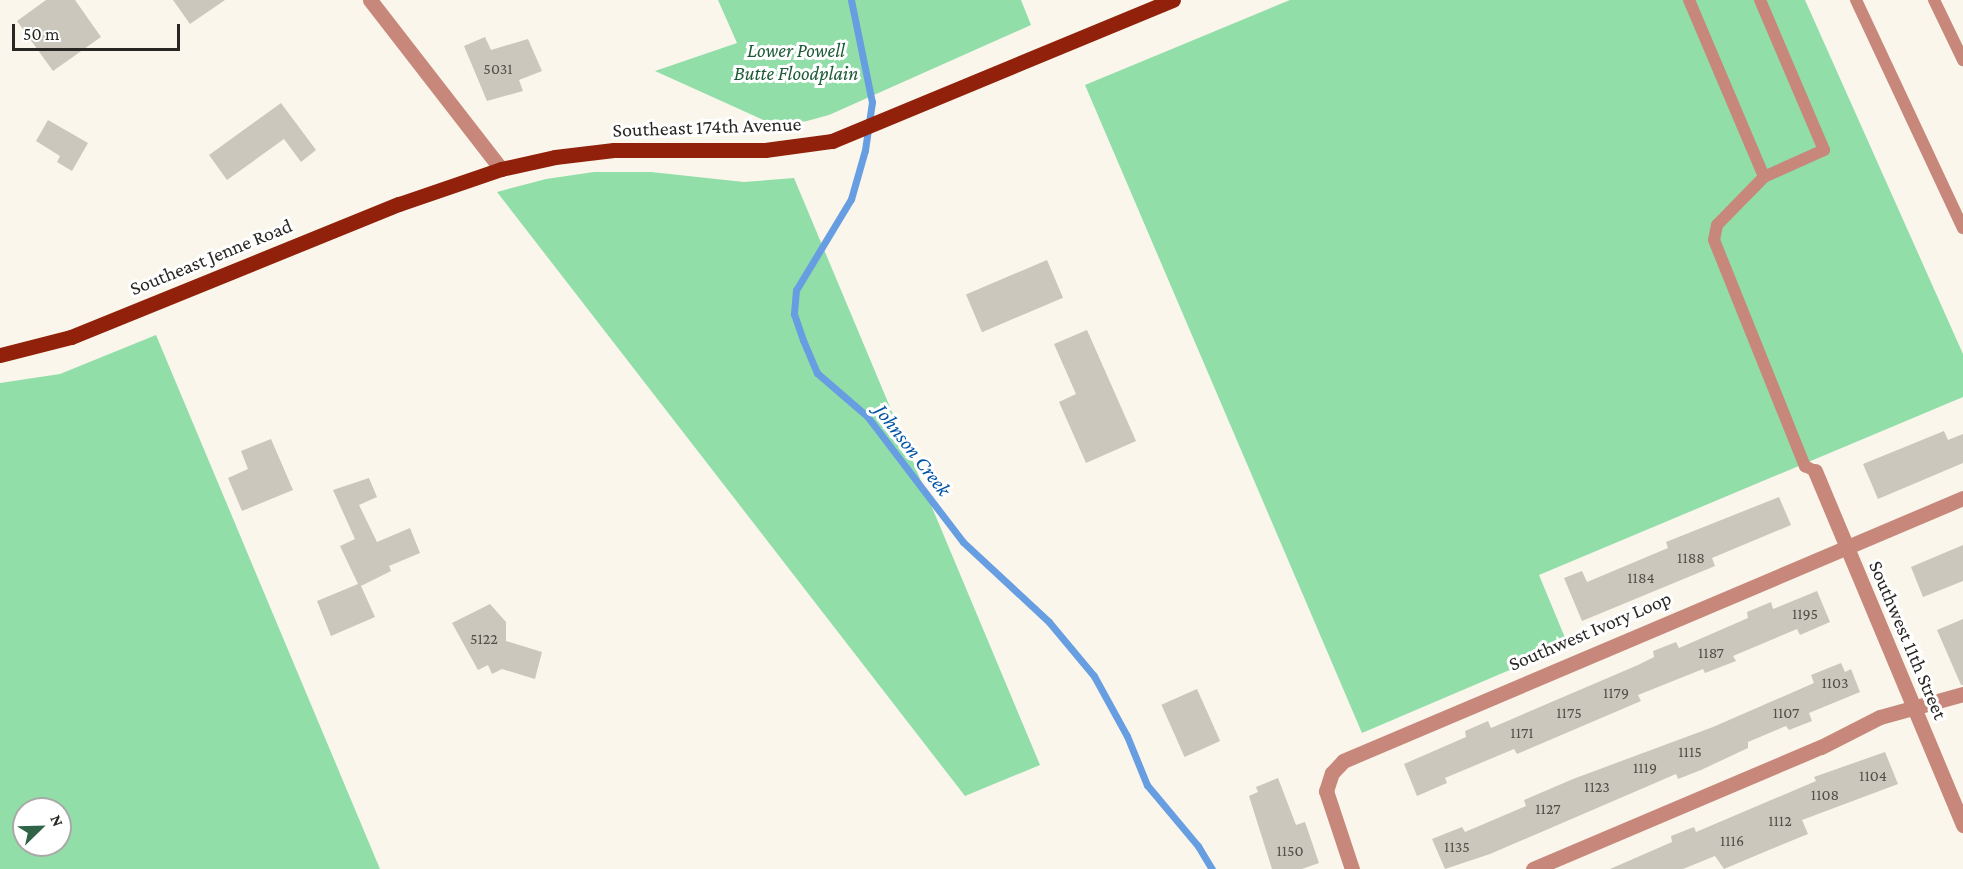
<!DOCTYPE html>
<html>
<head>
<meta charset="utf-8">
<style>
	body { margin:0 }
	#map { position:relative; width:1963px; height:869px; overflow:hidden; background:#faf6eb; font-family:"Crimson Pro",serif }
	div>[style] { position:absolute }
	.green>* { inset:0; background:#91dea9 }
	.stream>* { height:7px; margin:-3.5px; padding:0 3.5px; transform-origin:3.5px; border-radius:3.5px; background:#679ee2 }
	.building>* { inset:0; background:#cbc7bc; transform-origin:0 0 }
	.lane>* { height:12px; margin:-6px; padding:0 6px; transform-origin:6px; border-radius:6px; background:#c7887b }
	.street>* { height:15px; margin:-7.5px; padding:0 7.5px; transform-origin:7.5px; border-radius:7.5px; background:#c7887b }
	.primary>* { height:15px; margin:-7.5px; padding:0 7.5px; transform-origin:7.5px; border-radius:7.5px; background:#91210a }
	span { translate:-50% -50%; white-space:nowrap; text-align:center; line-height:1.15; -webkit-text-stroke:6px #fff; paint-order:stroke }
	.number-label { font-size:16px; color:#514f49 }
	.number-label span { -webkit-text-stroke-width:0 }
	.park-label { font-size:20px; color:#1e5b36; font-style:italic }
	.street-label { font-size:20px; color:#282723 }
	.water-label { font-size:21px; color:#0154a5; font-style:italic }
	.north { position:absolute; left:12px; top:797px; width:60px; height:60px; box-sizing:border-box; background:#fff; border:2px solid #a9a9a7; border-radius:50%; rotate:67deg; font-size:16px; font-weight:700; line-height:24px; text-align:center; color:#282723 }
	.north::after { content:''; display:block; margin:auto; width:21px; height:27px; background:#2f6449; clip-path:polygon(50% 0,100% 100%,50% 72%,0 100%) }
	.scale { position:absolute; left:12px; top:24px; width:168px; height:27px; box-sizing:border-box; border:3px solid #282723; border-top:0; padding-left:8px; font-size:18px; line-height:21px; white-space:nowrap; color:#282723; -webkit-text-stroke:4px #fff; paint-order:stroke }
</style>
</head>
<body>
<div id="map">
	<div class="green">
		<div style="clip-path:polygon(718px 0,1021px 0,1031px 25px,829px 115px,781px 128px,655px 71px,737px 43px)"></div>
		<div style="clip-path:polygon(1290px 0,1805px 0,1963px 354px,1963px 397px,1539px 575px,1568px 645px,1362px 733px,1085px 85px)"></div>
		<div style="clip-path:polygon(594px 172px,651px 172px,744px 182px,794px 178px,1040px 765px,965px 796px,497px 192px,546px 179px)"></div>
		<div style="clip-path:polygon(evenodd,156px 335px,380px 869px,0 869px,0 383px,60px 374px,156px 335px,24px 809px,60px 809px,60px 845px,24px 845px,24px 809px)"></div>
	</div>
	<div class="stream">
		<div style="left:851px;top:0;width:104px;rotate:78.4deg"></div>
		<div style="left:872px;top:102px;width:49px;rotate:98.3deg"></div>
		<div style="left:865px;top:150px;width:51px;rotate:105.9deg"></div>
		<div style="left:851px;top:199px;width:106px;rotate:121.1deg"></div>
		<div style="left:796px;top:290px;width:24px;rotate:95deg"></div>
		<div style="left:794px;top:314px;width:28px;rotate:71deg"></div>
		<div style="left:803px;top:340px;width:36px;rotate:67deg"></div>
		<div style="left:817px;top:373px;width:66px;rotate:40.7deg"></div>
		<div style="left:867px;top:416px;width:158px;rotate:52.7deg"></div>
		<div style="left:963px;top:542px;width:117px;rotate:42.9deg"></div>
		<div style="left:1049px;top:622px;width:70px;rotate:50.2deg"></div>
		<div style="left:1094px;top:676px;width:68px;rotate:61.2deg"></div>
		<div style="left:1127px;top:736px;width:53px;rotate:67.8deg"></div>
		<div style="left:1147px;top:785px;width:80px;rotate:50.1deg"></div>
		<div style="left:1198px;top:846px;width:27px;rotate:59deg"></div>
	</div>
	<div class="building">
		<div style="clip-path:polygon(46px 0,75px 0,101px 37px,53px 71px,17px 21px)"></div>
		<div style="clip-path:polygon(173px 0,225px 0,190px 24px)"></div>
		<div style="clip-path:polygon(485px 37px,491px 50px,528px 39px,542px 71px,519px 80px,523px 91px,487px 101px,464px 46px)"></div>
		<div style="clip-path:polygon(281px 103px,316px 150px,301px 162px,284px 139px,227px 180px,209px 155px)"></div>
		<div style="clip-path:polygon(48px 120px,88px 143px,72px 171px,57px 162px,60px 156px,36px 141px)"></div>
		<div style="left:1047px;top:260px;width:41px;height:88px;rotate:67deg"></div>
		<div style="clip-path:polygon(1087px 330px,1136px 441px,1086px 463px,1059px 402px,1076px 394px,1054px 344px)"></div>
		<div style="clip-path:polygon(1944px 431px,1948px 440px,1963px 434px,1963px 463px,1878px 499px,1863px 464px)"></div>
		<div style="clip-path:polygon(271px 439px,293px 490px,242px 511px,228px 478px,248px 469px,241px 451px)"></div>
		<div style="clip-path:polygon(369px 478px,377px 497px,359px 505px,377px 542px,410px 528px,420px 553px,389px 566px,391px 571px,361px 586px,375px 617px,331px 636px,317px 601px,358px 584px,340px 546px,355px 539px,333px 490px)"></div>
		<div style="clip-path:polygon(1779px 497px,1791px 525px,1712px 558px,1715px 566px,1582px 621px,1564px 578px,1582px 571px,1587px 582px,1668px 548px,1666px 542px)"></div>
		<div style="clip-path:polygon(1963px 545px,1963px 581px,1923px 597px,1911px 567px)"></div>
		<div style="clip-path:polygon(1817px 591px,1830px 622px,1800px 635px,1797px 629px,1733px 656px,1736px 661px,1705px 673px,1703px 669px,1638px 695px,1641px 701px,1517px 754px,1514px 749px,1445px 778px,1447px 783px,1417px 796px,1404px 764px,1466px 737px,1465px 731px,1488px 721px,1491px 728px,1638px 665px,1654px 657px,1653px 651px,1676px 642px,1679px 648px,1748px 618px,1747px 612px,1771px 602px,1773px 609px)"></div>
		<div style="clip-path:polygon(490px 604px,506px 622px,506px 641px,542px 652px,535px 679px,502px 669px,492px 674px,488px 665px,478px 670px,452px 623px)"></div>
		<div style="clip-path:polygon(1963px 619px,1963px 685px,1961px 685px,1937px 630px)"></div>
		<div style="clip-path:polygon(1841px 663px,1845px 672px,1851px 669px,1860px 692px,1809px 713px,1812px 721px,1789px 730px,1786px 726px,1748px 742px,1748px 748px,1701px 770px,1678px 779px,1676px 774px,1490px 854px,1445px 869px,1432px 839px,1462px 827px,1465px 832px,1526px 806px,1524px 800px,1573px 779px,1713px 727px,1814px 683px,1811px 675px)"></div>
		<div style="left:1197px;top:689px;width:57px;height:39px;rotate:66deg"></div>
		<div style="clip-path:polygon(1885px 752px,1898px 784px,1802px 820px,1808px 834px,1769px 850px,1724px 869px,1715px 856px,1683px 869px,1610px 869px,1672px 842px,1671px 836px,1694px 827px,1696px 832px,1816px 781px,1814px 777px)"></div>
		<div style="clip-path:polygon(1278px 778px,1296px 825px,1305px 822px,1319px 863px,1302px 869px,1272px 869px,1249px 796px,1258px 792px,1256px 787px)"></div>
	</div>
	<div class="lane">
		<div style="left:1689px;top:0;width:192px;rotate:67deg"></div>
		<div style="left:1760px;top:0;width:163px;rotate:66.9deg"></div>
		<div style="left:1824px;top:150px;width:66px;rotate:155.8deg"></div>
		<div style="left:1764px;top:177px;width:67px;rotate:134.4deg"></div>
		<div style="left:1717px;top:225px;width:15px;rotate:101deg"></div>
		<div style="left:1714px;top:240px;width:244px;rotate:68.1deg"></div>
		<div style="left:1805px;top:466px;width:11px;rotate:27deg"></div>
		<div style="left:1856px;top:0;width:252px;rotate:64.9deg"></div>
		<div style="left:1934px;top:0;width:67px;rotate:64.2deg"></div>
	</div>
	<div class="street">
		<div style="left:370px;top:0;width:214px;rotate:52.2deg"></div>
		<div style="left:1815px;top:471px;width:384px;rotate:67.3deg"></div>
		<div style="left:1352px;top:869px;width:82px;rotate:-108.4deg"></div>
		<div style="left:1326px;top:791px;width:19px;rotate:-72deg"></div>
		<div style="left:1332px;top:773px;width:16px;rotate:-47deg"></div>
		<div style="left:1343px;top:761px;width:673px;rotate:-22.99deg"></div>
		<div style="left:1533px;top:869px;width:313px;rotate:-23deg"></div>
		<div style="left:1821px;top:747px;width:66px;rotate:-27deg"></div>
		<div style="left:1880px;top:717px;width:86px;rotate:-15.5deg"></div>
	</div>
	<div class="primary">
		<div style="left:0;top:355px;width:73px;rotate:-14.2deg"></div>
		<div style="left:71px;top:337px;width:354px;rotate:-22.1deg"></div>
		<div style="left:399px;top:204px;width:108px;rotate:-18.9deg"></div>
		<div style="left:501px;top:169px;width:55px;rotate:-12.5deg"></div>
		<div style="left:555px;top:157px;width:59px;rotate:-6.8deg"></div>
		<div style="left:614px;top:150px;width:151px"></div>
		<div style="left:765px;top:150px;width:68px;rotate:-7.7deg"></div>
		<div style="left:832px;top:141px;width:369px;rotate:-22.5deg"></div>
	</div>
	<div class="number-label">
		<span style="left:498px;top:69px">5031</span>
		<span style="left:1691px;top:558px">1188</span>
		<span style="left:1641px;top:578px">1184</span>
		<span style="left:1805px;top:614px">1195</span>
		<span style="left:484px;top:639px">5122</span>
		<span style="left:1711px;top:653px">1187</span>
		<span style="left:1835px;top:683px">1103</span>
		<span style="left:1616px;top:693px">1179</span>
		<span style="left:1569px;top:713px">1175</span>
		<span style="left:1786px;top:713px">1107</span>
		<span style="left:1522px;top:733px">1171</span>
		<span style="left:1690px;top:752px">1115</span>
		<span style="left:1645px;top:768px">1119</span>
		<span style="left:1873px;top:776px">1104</span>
		<span style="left:1597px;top:787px">1123</span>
		<span style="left:1825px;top:795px">1108</span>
		<span style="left:1548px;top:809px">1127</span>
		<span style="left:1780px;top:821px">1112</span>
		<span style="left:1732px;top:841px">1116</span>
		<span style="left:1457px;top:847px">1135</span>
		<span style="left:1290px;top:851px">1150</span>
	</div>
	<div class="park-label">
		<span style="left:796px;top:62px">Lower Powell<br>Butte Floodplain</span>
	</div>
	<div class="street-label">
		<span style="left:707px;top:127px;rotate:-2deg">Southeast 174th Avenue</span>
		<span style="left:211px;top:257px;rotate:-22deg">Southeast Jenne Road</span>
		<span style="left:1590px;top:631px;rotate:-23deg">Southwest Ivory Loop</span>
		<span style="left:1908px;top:640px;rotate:67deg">Southwest 11th Street</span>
	</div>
	<div class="water-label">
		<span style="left:913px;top:450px;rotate:52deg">Johnson Creek</span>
	</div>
	<div class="north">N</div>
	<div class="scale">50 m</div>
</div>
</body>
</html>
